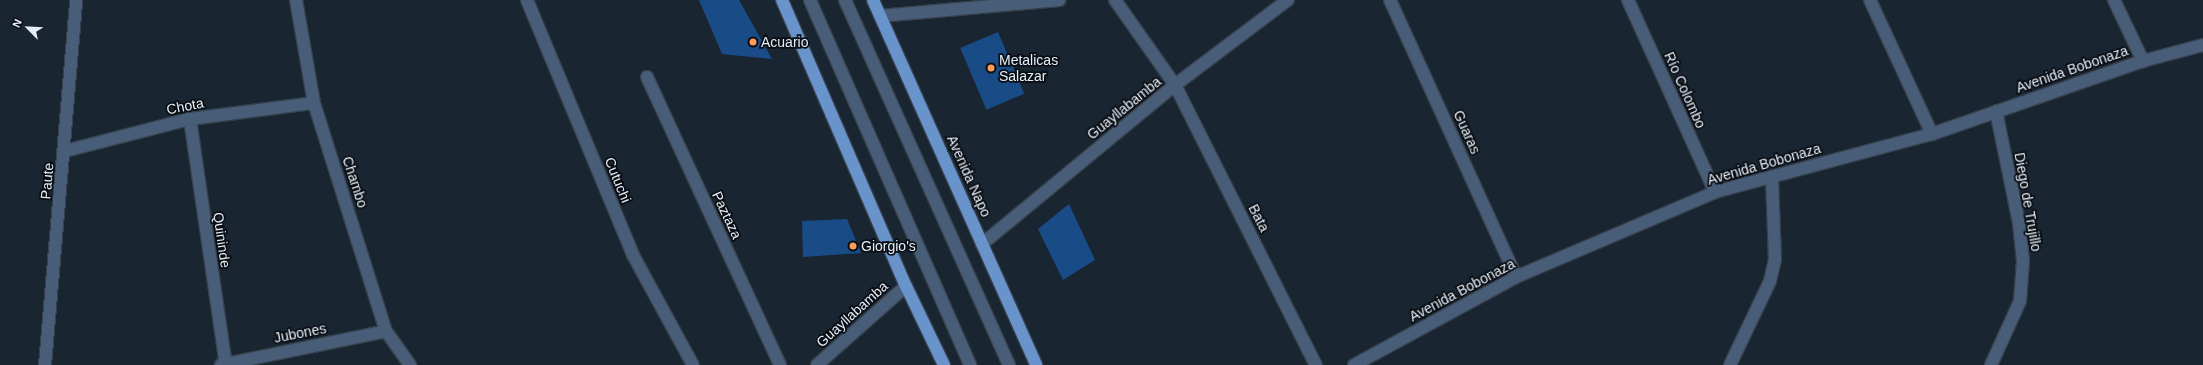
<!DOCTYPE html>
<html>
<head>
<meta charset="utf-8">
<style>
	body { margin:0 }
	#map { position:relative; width:2203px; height:365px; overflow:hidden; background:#1a2532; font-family:Helvetica,sans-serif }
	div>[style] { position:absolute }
	.building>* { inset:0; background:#194c87; transform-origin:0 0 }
	.roads { filter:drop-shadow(1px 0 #37414e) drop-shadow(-1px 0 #37414e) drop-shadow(0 1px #37414e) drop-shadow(0 -1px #37414e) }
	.minor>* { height:12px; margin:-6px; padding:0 6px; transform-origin:6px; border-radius:6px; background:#485d77 }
	.major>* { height:12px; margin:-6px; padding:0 6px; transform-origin:6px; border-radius:6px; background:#6894cb }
	.dots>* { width:11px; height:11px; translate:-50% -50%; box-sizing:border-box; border:2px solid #090e14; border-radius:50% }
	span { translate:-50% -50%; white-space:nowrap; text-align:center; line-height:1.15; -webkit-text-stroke:3.5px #090e14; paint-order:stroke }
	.poi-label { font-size:14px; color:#e7eef7 }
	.left { translate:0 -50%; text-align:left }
	.street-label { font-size:14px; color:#e7eef7 }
	.north { position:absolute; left:8px; top:8px; width:40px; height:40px; -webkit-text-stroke:3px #090e14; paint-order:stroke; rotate:294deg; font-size:11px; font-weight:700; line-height:16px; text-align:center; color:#e7eef7 }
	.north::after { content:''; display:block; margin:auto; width:14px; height:18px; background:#e7eef7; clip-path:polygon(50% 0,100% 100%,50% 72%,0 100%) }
</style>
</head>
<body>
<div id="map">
	<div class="building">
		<div style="clip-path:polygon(699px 0,739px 0,772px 59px,722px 54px)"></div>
		<div style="left:998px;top:32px;width:67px;height:41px;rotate:67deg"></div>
		<div style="clip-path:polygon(1069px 204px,1095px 260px,1063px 280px,1038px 229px)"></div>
		<div style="clip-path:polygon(847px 219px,861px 253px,803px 257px,802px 221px)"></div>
	</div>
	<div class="roads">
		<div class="minor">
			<div style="left:296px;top:0;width:105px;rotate:80.1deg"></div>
			<div style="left:314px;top:103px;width:239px;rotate:72.5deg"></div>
			<div style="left:386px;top:331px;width:42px;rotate:54.8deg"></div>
			<div style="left:527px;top:0;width:276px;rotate:67.4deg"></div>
			<div style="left:633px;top:255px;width:125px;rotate:61.4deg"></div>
			<div style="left:810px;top:0;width:399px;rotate:66.3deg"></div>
			<div style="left:845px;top:0;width:400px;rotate:65.8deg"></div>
			<div style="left:1115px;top:0;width:104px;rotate:54.8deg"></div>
			<div style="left:1175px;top:85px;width:313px;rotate:63.3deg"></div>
			<div style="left:1390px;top:0;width:304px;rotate:65.5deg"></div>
			<div style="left:1628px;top:0;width:211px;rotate:65.6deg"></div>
			<div style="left:1870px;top:0;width:148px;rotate:65.2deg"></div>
			<div style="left:2114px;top:0;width:68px;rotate:64.6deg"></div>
			<div style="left:880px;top:16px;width:180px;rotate:-5.1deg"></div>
			<div style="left:647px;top:77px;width:317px;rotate:65.2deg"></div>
			<div style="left:190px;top:119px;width:249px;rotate:81.7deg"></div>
			<div style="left:65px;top:151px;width:129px;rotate:-14.4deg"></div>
			<div style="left:190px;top:119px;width:125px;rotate:-7.4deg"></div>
			<div style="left:982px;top:244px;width:250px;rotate:-39.5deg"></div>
			<div style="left:1175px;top:85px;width:141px;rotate:-37deg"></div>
			<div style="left:45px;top:365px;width:366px;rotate:-85.1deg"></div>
			<div style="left:221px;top:365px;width:168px;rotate:-11.6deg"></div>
			<div style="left:817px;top:365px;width:119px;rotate:-41.6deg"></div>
			<div style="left:1354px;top:365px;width:184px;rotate:-28.5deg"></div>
			<div style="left:1516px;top:277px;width:216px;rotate:-23.1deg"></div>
			<div style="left:1715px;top:192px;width:225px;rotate:-15deg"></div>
			<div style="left:1932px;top:134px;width:223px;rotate:-19.1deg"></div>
			<div style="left:2143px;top:61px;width:62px;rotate:-14.9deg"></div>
			<div style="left:1730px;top:365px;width:93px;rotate:-64.5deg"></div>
			<div style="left:1770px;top:281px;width:22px;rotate:-77deg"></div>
			<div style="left:1775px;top:260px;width:83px;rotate:-92.1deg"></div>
			<div style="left:1991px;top:365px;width:70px;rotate:-65.6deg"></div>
			<div style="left:2020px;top:301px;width:40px;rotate:-85.7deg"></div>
			<div style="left:2023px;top:261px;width:38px;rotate:-96deg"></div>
			<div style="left:2019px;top:223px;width:114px;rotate:-101.6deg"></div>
		</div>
		<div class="major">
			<div style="left:782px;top:0;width:312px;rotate:66.6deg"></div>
			<div style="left:906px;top:286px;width:88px;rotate:64.3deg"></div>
			<div style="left:873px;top:0;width:400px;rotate:65.9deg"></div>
		</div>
	</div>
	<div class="dots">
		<div style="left:753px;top:42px;background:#fd9c56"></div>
		<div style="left:991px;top:68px;background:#fd9c56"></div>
		<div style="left:853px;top:246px;background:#fd9c56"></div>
	</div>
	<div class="poi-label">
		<span class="left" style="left:761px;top:42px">Acuario</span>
		<span class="left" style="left:999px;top:68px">Metalicas<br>Salazar</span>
		<span class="left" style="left:861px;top:246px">Giorgio's</span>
	</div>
	<div class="street-label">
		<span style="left:2072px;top:69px;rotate:-19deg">Avenida Bobonaza</span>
		<span style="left:1685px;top:90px;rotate:66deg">Río Colombo</span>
		<span style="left:185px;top:106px;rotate:-11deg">Chota</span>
		<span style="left:1124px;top:108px;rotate:-39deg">Guayllabamba</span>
		<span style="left:1467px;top:132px;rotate:66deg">Guaras</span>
		<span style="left:1764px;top:164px;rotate:-16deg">Avenida Bobonaza</span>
		<span style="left:969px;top:176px;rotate:66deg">Avenida Napo</span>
		<span style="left:618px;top:180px;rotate:68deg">Cutuchi</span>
		<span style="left:47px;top:181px;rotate:-85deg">Paute</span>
		<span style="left:355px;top:182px;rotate:72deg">Chambo</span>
		<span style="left:2028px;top:202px;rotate:80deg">Diego de Trujillo</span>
		<span style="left:727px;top:215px;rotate:65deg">Paztaza</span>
		<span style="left:1259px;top:218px;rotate:63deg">Bata</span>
		<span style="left:222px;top:240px;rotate:82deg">Quininde</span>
		<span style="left:1462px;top:290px;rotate:-28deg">Avenida Bobonaza</span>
		<span style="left:852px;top:314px;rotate:-42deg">Guayllabamba</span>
		<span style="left:300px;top:333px;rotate:-11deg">Jubones</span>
	</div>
	<div class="north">N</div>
</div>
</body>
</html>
